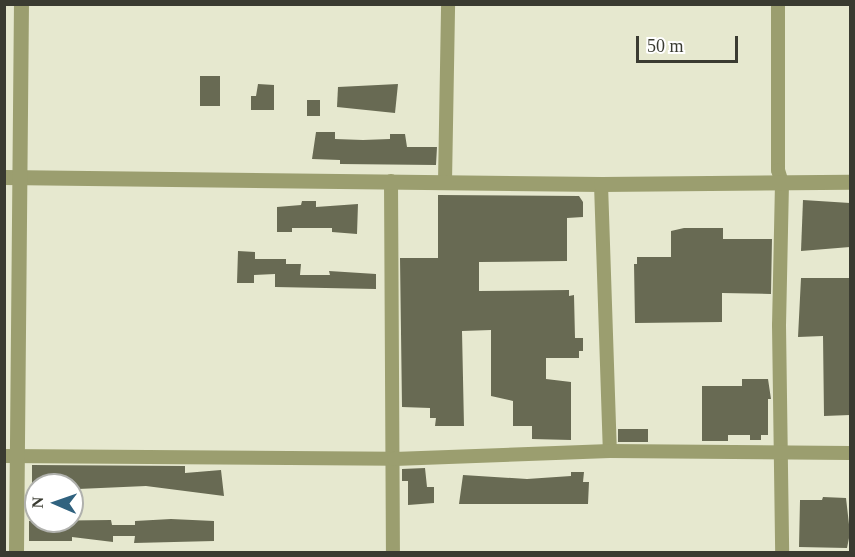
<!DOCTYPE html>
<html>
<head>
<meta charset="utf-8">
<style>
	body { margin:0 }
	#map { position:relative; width:855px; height:557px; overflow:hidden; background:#e6e8cf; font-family:Georgia,serif }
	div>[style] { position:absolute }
	.building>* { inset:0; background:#686a53; transform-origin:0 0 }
	.minor>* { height:14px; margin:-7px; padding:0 7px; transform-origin:7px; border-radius:7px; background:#9b9e6f }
	.tertiary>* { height:15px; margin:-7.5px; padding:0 7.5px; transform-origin:7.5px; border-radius:7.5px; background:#9b9e6f }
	span { translate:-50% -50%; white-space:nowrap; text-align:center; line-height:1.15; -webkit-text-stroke:6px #fff; paint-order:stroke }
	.frame { position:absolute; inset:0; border:6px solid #3a3b31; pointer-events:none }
	.north { position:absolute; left:24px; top:473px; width:60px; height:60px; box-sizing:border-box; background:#fff; border:2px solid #b0b1ad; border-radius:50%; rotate:272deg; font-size:16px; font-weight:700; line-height:24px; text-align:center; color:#3a3b31 }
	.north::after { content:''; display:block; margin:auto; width:21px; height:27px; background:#30627f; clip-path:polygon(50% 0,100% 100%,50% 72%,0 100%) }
	.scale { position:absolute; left:636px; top:36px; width:102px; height:27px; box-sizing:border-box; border:3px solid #3a3b31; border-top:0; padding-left:8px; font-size:18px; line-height:21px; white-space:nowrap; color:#3a3b31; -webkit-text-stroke:4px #fff; paint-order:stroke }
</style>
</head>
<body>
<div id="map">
	<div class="building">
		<div style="left:200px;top:76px;width:20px;height:30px"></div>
		<div style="clip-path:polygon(258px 84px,274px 85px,274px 110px,251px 110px,251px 96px,256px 96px)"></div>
		<div style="clip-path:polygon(398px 84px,395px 113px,337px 107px,338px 87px)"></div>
		<div style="left:307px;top:100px;width:13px;height:16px"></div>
		<div style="clip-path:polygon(316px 132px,335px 132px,335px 139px,363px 140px,390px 139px,390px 134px,405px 134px,407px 147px,437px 147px,436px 165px,340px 164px,340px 160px,312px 159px)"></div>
		<div style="clip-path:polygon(438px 195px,579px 196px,583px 202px,583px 217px,567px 218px,567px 261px,479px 262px,479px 291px,569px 290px,569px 296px,574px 295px,575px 338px,583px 338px,583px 351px,579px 351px,579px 358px,546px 358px,546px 379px,571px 382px,571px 440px,532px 439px,532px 426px,513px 426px,513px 401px,491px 396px,491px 330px,462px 331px,464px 426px,435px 426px,436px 418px,430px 418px,430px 408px,402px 407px,400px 258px,438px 258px)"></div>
		<div style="clip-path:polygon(803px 200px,850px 203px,850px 247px,801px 251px)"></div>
		<div style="clip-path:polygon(302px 201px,316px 201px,316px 207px,358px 204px,357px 234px,332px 232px,332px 228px,292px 228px,292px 232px,277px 232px,277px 207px,301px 205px)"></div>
		<div style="clip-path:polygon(684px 228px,723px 228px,723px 239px,772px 239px,771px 294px,722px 293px,722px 322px,635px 323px,634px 264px,637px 264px,637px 257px,671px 257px,671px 231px)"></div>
		<div style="clip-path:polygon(238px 251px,255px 252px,255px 259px,286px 259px,286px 264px,301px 264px,300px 275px,330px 275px,329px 271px,376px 274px,376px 289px,275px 287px,275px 274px,254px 275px,254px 283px,237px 283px)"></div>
		<div style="clip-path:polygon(801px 278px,850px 278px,850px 415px,824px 416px,823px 336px,798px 337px)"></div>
		<div style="clip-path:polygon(742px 379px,768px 379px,771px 399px,768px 399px,768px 435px,761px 435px,761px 440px,750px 440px,750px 435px,728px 435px,728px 441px,702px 441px,702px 386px,742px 386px)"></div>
		<div style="left:618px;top:429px;width:30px;height:13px"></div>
		<div style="clip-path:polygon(32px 465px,185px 466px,185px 473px,221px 470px,224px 496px,146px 486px,78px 489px,78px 485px,32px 485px)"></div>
		<div style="clip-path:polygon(425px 468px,427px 487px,434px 487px,434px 503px,408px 505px,408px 481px,402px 481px,402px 469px)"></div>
		<div style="clip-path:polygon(571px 472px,584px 472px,583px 482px,589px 482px,588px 504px,459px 504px,463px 475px,527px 479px,571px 476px)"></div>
		<div style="clip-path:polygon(823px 497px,846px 498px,850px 533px,847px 548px,799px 547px,800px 500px,822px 500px)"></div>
		<div style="clip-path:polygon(171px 519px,214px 521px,214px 541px,134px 543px,135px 536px,113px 536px,113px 542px,72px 537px,72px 541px,29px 541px,29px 521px,111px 520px,112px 525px,135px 525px,135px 521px)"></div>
	</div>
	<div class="minor">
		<div style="left:778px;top:4px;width:166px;rotate:90deg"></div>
		<div style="left:778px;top:170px;width:14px;rotate:73deg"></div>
		<div style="left:782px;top:183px;width:142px;rotate:91.2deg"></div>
		<div style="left:779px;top:325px;width:227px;rotate:89.2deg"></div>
		<div style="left:391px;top:181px;width:371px;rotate:89.7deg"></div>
		<div style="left:445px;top:182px;width:178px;rotate:-89deg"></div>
		<div style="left:601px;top:184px;width:267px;rotate:88.1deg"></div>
		<div style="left:4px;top:456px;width:390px;rotate:0.4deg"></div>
		<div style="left:394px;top:459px;width:216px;rotate:-2.1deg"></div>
		<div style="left:610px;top:451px;width:240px;rotate:0.5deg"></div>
	</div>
	<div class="tertiary">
		<div style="left:4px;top:177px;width:597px;rotate:0.67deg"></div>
		<div style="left:601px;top:184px;width:249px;rotate:-0.5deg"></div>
		<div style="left:16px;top:552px;width:548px;rotate:-89.48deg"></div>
	</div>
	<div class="frame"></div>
	<div class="north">N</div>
	<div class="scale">50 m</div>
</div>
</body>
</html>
